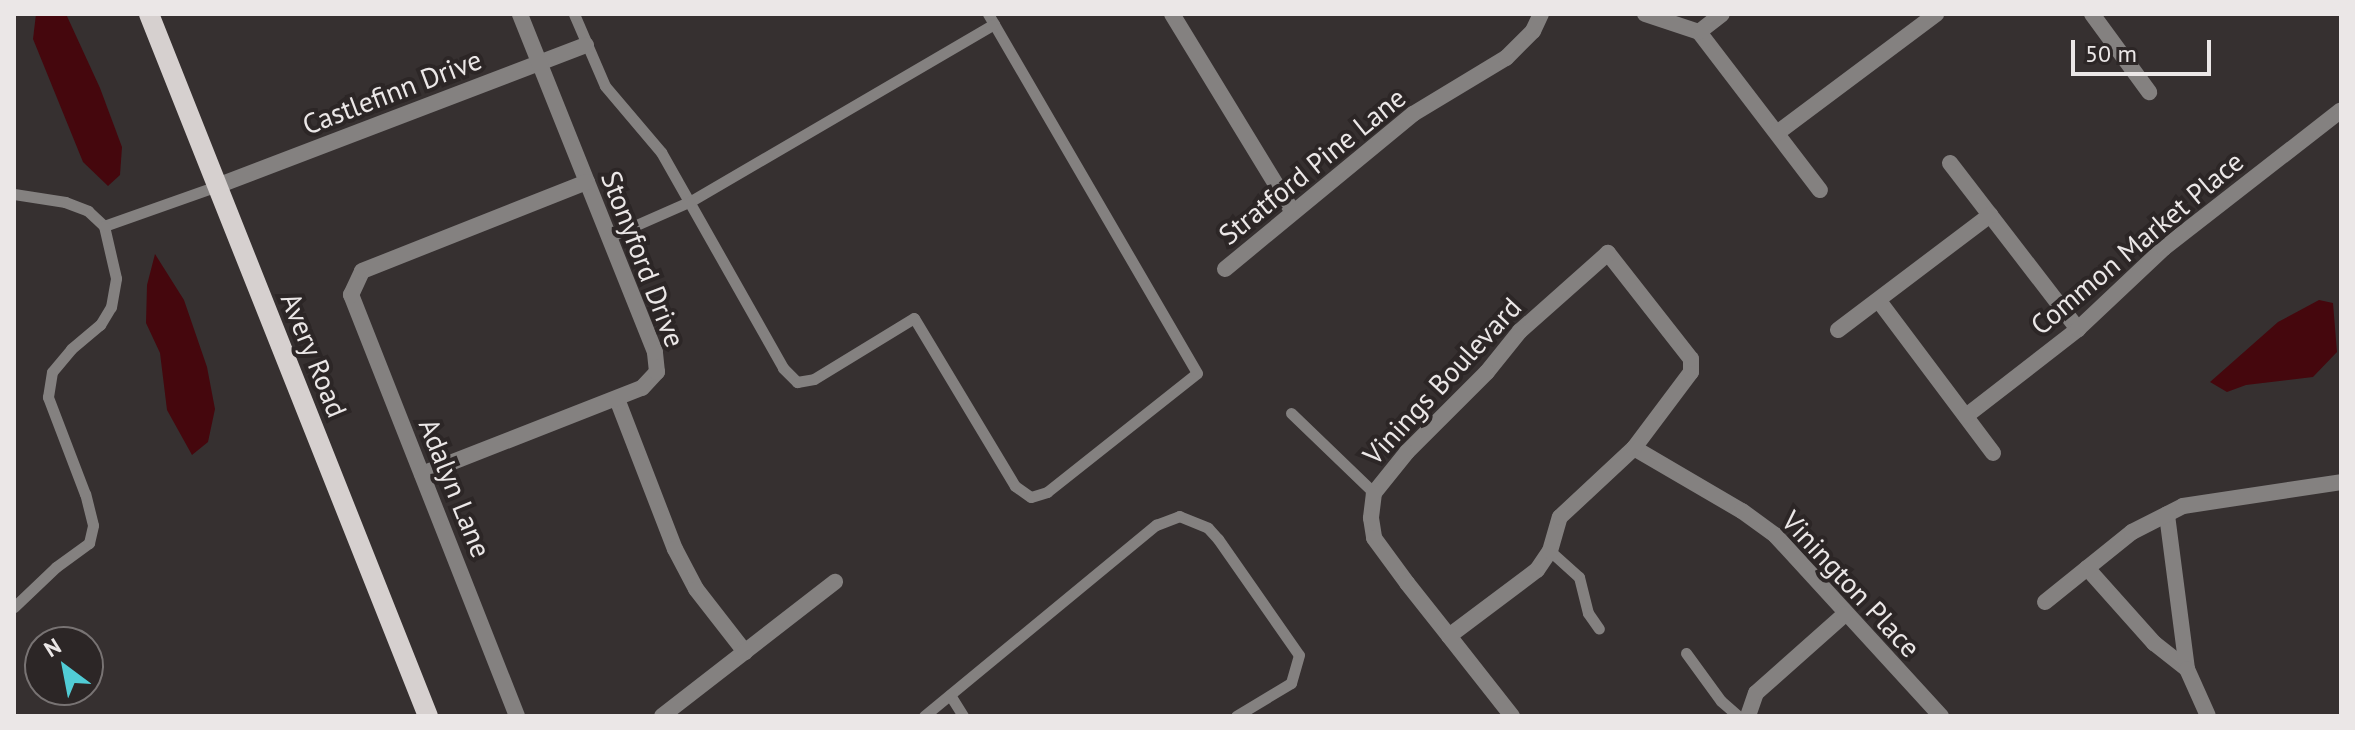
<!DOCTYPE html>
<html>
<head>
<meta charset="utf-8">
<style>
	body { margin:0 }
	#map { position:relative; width:2355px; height:730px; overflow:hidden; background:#363030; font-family:"PT Sans",sans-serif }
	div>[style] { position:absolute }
	.water>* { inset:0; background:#45070d }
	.service>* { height:11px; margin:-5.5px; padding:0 5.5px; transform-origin:5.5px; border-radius:5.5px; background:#848180 }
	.minor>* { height:16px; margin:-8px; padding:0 8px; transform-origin:8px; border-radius:8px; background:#848180 }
	.primary>* { height:20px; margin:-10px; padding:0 10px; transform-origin:10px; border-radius:10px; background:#d6d0cf }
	span { translate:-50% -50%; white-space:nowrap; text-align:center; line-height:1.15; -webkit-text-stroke:8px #2c2626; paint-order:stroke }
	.street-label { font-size:28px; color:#ebe7e7 }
	.frame { position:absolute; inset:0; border:16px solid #ebe7e7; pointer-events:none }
	.north { position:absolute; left:24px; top:626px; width:80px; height:80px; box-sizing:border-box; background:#2c2626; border:2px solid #787373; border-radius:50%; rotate:328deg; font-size:22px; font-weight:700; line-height:32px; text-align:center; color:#ebe7e7 }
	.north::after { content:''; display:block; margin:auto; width:28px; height:36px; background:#51ccd5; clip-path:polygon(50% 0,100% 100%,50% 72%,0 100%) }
	.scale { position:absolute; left:2071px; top:40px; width:140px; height:36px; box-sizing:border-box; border:4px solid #ebe7e7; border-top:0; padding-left:10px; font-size:24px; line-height:28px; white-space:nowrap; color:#ebe7e7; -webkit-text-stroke:6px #2c2626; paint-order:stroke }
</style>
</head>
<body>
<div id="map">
	<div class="water">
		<div style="clip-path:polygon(36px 14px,66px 14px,100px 88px,122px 147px,120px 175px,108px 186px,83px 162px,33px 39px)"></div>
		<div style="clip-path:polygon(155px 254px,184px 300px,207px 367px,215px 409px,208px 442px,192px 455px,167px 410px,160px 353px,146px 323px,147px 285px)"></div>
		<div style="clip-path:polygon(2319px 300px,2333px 303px,2337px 352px,2313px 377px,2246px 385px,2227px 392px,2210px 382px,2278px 322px)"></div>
	</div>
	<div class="service">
		<div style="left:574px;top:14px;width:78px;rotate:66.7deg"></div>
		<div style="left:605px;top:86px;width:87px;rotate:49.7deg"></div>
		<div style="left:661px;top:152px;width:248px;rotate:60.5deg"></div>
		<div style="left:783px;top:368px;width:20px;rotate:45deg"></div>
		<div style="left:797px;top:382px;width:17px;rotate:-10deg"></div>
		<div style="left:814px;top:379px;width:117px;rotate:-31.4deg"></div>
		<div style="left:914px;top:318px;width:196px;rotate:59deg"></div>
		<div style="left:1015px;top:486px;width:19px;rotate:35deg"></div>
		<div style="left:1031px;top:497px;width:17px;rotate:-17deg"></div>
		<div style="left:1047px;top:492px;width:191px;rotate:-38.4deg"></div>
		<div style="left:1197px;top:373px;width:415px;rotate:-120.2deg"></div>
		<div style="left:14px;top:194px;width:52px;rotate:8.9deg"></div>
		<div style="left:65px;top:202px;width:25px;rotate:21deg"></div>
		<div style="left:88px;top:211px;width:22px;rotate:43deg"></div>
		<div style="left:104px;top:226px;width:120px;rotate:-19.5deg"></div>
		<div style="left:609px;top:237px;width:90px;rotate:-23.7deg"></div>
		<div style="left:691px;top:201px;width:351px;rotate:-30.3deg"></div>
		<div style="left:1291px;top:413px;width:115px;rotate:43.9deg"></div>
		<div style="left:1550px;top:551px;width:39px;rotate:42deg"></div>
		<div style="left:1579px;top:577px;width:37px;rotate:76deg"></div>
		<div style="left:1588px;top:613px;width:19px;rotate:55deg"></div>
		<div style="left:14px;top:607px;width:58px;rotate:-43.6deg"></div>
		<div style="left:56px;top:567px;width:41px;rotate:-36deg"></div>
		<div style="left:89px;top:543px;width:18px;rotate:-77deg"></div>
		<div style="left:93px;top:525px;width:32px;rotate:-104deg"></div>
		<div style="left:85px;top:494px;width:104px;rotate:-110.9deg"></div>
		<div style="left:48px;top:397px;width:25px;rotate:-81deg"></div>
		<div style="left:52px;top:372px;width:30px;rotate:-50deg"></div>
		<div style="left:71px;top:349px;width:38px;rotate:-40deg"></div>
		<div style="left:100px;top:325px;width:21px;rotate:-59deg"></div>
		<div style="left:111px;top:307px;width:29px;rotate:-80deg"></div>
		<div style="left:116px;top:278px;width:53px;rotate:-103deg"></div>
		<div style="left:1686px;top:653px;width:59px;rotate:53.9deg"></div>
		<div style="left:1721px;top:701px;width:23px;rotate:41deg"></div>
		<div style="left:950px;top:695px;width:25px;rotate:58deg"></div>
		<div style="left:924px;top:716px;width:301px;rotate:-39.5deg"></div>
		<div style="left:1156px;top:525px;width:25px;rotate:-21deg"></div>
		<div style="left:1179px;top:516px;width:31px;rotate:22deg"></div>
		<div style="left:1208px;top:528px;width:15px;rotate:48deg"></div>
		<div style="left:1218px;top:539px;width:141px;rotate:55.1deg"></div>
		<div style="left:1299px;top:655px;width:29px;rotate:106deg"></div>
		<div style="left:1291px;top:683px;width:64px;rotate:149deg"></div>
	</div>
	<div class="minor">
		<div style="left:1172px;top:14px;width:232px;rotate:58.6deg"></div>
		<div style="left:1645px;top:14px;width:57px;rotate:18.4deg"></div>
		<div style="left:1699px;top:32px;width:199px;rotate:52.6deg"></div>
		<div style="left:2092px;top:14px;width:97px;rotate:53.8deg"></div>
		<div style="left:1699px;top:32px;width:29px;rotate:-38deg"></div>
		<div style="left:1777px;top:133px;width:199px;rotate:-36.8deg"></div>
		<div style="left:1950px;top:163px;width:210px;rotate:52.4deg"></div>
		<div style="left:217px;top:186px;width:395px;rotate:-20.9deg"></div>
		<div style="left:1225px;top:269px;width:244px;rotate:-39.5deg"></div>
		<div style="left:1413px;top:114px;width:109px;rotate:-31.1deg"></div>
		<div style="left:1506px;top:58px;width:38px;rotate:-45deg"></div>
		<div style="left:1533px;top:31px;width:19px;rotate:-65deg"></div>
		<div style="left:1879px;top:301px;width:190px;rotate:53.1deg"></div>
		<div style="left:1838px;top:330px;width:191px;rotate:-37.1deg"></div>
		<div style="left:617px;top:399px;width:161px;rotate:68.9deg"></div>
		<div style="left:675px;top:549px;width:45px;rotate:62.3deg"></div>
		<div style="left:696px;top:589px;width:80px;rotate:52.1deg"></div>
		<div style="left:1966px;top:416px;width:142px;rotate:-37.8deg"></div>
		<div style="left:2078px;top:329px;width:118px;rotate:-43.3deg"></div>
		<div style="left:2164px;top:248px;width:224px;rotate:-37.9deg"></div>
		<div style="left:1634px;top:448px;width:125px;rotate:30.3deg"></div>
		<div style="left:1742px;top:511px;width:41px;rotate:36deg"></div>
		<div style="left:1775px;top:535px;width:246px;rotate:47.5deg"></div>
		<div style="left:422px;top:474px;width:236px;rotate:-21.4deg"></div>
		<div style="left:642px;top:388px;width:22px;rotate:-47deg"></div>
		<div style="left:657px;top:372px;width:20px;rotate:-96deg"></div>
		<div style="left:655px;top:352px;width:364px;rotate:-111.8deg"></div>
		<div style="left:2087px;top:568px;width:101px;rotate:48.2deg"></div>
		<div style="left:2154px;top:643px;width:42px;rotate:38.2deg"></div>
		<div style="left:2187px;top:669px;width:156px;rotate:-97.4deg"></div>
		<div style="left:2045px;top:602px;width:112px;rotate:-38.8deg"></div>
		<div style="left:2132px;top:532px;width:57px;rotate:-27deg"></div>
		<div style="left:2183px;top:506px;width:160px;rotate:-8.6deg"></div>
		<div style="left:1449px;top:636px;width:110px;rotate:-36.9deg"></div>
		<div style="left:1537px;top:570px;width:23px;rotate:-56deg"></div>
		<div style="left:1550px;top:551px;width:35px;rotate:-74deg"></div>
		<div style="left:1560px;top:517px;width:101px;rotate:-43deg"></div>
		<div style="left:1634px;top:448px;width:95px;rotate:-53.1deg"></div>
		<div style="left:1691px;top:372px;width:13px;rotate:-90deg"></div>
		<div style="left:1691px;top:359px;width:135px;rotate:-128.1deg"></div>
		<div style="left:1608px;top:253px;width:118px;rotate:138.4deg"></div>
		<div style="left:1520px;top:331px;width:53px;rotate:128.8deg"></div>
		<div style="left:1487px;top:372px;width:113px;rotate:135deg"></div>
		<div style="left:1407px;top:452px;width:53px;rotate:128.8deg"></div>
		<div style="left:1374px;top:493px;width:25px;rotate:97deg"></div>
		<div style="left:1371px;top:518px;width:20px;rotate:81deg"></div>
		<div style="left:1374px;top:538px;width:56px;rotate:53.7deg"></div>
		<div style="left:1407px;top:583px;width:68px;rotate:51.6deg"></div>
		<div style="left:1449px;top:636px;width:102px;rotate:51.8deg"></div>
		<div style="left:2187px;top:669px;width:51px;rotate:65.9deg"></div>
		<div style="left:517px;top:716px;width:453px;rotate:-111.5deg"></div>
		<div style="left:351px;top:295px;width:26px;rotate:-65deg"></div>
		<div style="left:362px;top:271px;width:242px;rotate:-21.6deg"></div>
		<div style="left:662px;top:716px;width:219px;rotate:-37.8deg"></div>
		<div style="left:1748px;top:716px;width:24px;rotate:-71deg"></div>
		<div style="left:1756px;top:693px;width:119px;rotate:-41.6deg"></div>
	</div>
	<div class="primary">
		<div style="left:149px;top:14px;width:755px;rotate:68.33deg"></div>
	</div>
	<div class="street-label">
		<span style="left:392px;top:92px;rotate:-21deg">Castlefinn Drive</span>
		<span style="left:1312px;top:166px;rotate:-39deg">Stratford Pine Lane</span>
		<span style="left:2137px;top:243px;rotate:-40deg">Common Market Place</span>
		<span style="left:643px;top:259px;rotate:69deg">Stonyford Drive</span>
		<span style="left:314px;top:355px;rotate:68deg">Avery Road</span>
		<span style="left:1442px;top:381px;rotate:-47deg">Vinings Boulevard</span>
		<span style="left:455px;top:488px;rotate:68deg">Adalyn Lane</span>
		<span style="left:1851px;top:584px;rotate:47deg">Vinington Place</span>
	</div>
	<div class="frame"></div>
	<div class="north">N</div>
	<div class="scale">50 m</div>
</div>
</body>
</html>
